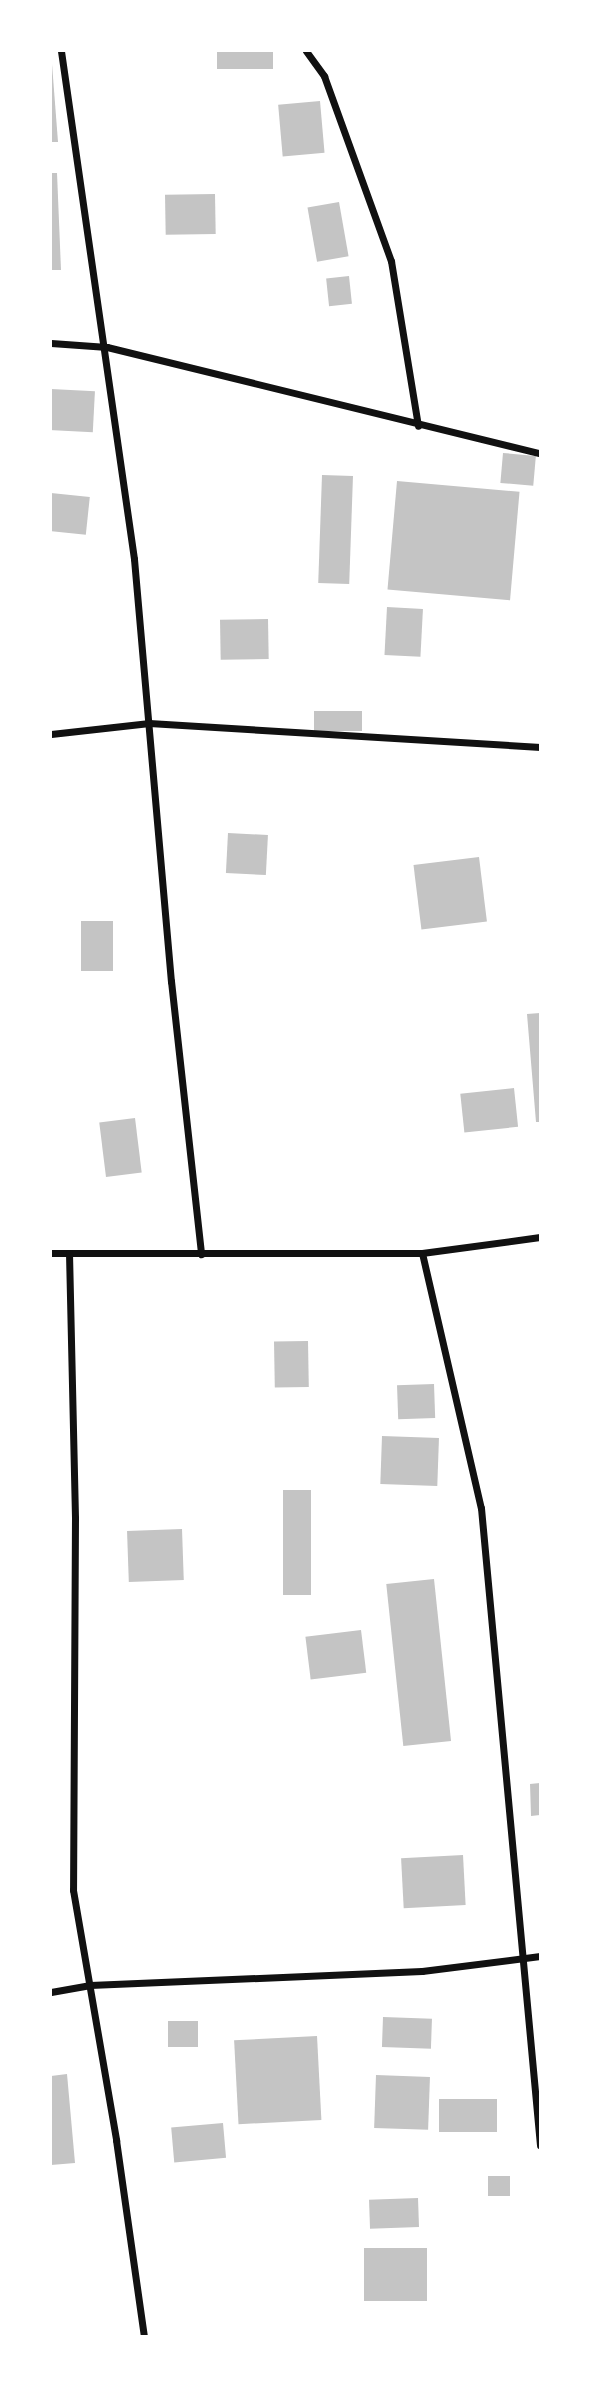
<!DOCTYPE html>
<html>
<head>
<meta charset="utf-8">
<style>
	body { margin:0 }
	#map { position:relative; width:591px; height:2387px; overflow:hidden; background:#fff; font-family:Roboto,sans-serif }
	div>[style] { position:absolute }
	.building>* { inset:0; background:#c4c4c4; transform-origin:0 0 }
	.minor>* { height:7px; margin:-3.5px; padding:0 3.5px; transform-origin:3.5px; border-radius:3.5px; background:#111 }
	span { translate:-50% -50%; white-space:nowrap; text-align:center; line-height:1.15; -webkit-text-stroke:5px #fff; paint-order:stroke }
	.frame { position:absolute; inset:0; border:52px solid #fff; pointer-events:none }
</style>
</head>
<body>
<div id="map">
	<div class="building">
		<div style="clip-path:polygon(51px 51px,58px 142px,51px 142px)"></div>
		<div style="left:217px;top:51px;width:56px;height:18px"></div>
		<div style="left:320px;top:101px;width:52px;height:42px;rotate:85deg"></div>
		<div style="clip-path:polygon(51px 173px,57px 173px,61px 270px,51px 270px)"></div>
		<div style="left:215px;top:194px;width:40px;height:50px;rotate:89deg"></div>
		<div style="left:339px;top:202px;width:55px;height:32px;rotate:80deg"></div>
		<div style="left:349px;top:276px;width:28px;height:23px;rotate:84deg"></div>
		<div style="left:51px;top:389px;width:44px;height:41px;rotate:3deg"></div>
		<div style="left:503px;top:453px;width:33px;height:30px;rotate:5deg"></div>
		<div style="left:322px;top:475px;width:31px;height:108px;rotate:2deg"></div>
		<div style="left:397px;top:481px;width:123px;height:109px;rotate:5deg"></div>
		<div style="left:51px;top:493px;width:39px;height:38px;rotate:6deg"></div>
		<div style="left:387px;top:607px;width:36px;height:48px;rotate:3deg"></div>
		<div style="left:268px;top:619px;width:40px;height:48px;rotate:89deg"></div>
		<div style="left:314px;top:711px;width:48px;height:20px"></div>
		<div style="left:228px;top:833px;width:40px;height:40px;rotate:3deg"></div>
		<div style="left:479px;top:857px;width:65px;height:66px;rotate:83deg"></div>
		<div style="left:81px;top:921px;width:32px;height:50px"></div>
		<div style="clip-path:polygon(540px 1013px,540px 1122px,536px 1122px,527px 1014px)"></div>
		<div style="left:514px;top:1088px;width:39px;height:54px;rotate:84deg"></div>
		<div style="left:135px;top:1118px;width:55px;height:36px;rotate:83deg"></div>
		<div style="left:308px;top:1341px;width:46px;height:34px;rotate:89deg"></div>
		<div style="left:434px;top:1384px;width:34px;height:37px;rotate:88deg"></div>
		<div style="left:382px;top:1436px;width:57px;height:48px;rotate:2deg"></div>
		<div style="left:283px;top:1490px;width:28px;height:105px"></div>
		<div style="left:182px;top:1529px;width:51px;height:55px;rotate:88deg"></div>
		<div style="left:434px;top:1579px;width:163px;height:48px;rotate:84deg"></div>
		<div style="left:361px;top:1630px;width:43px;height:56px;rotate:83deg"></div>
		<div style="clip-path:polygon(540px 1783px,540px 1815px,531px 1816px,530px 1784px)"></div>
		<div style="left:463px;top:1855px;width:50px;height:62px;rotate:87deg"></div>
		<div style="left:383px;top:2017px;width:49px;height:30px;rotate:2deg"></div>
		<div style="left:168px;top:2021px;width:30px;height:26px"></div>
		<div style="left:317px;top:2036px;width:84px;height:83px;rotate:87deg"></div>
		<div style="clip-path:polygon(67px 2074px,75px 2163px,51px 2165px,51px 2076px)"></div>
		<div style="left:376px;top:2075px;width:54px;height:53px;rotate:2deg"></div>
		<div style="left:439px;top:2099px;width:58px;height:33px"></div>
		<div style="left:223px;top:2123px;width:35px;height:52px;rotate:85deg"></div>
		<div style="left:510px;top:2176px;width:20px;height:22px;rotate:90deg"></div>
		<div style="left:418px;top:2198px;width:29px;height:49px;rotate:88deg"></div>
		<div style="left:364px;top:2248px;width:63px;height:53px"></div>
	</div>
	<div class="minor">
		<div style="left:61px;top:51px;width:513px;rotate:81.82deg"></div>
		<div style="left:134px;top:559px;width:424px;rotate:85deg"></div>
		<div style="left:171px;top:981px;width:275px;rotate:83.7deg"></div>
		<div style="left:306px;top:51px;width:31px;rotate:54deg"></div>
		<div style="left:324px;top:76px;width:197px;rotate:70.1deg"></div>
		<div style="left:391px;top:261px;width:167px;rotate:80.7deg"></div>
		<div style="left:51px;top:343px;width:56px;rotate:4.1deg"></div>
		<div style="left:107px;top:347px;width:446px;rotate:13.8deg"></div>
		<div style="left:51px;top:734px;width:99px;rotate:-6.4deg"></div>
		<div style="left:149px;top:723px;width:392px;rotate:3.5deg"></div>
		<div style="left:51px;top:1253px;width:371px"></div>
		<div style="left:422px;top:1253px;width:119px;rotate:-7.7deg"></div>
		<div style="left:69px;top:1253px;width:265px;rotate:88.7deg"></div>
		<div style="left:75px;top:1518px;width:372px;rotate:90.3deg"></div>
		<div style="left:73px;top:1890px;width:254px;rotate:80.2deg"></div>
		<div style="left:116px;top:2140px;width:198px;rotate:81.9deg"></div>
		<div style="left:422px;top:1253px;width:262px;rotate:77deg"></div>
		<div style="left:481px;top:1508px;width:640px;rotate:84.71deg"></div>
		<div style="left:51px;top:1992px;width:40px;rotate:-10deg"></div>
		<div style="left:90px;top:1985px;width:332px;rotate:-2.4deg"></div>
		<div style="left:422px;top:1971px;width:119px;rotate:-7.2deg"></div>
	</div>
	<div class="frame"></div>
</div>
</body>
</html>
